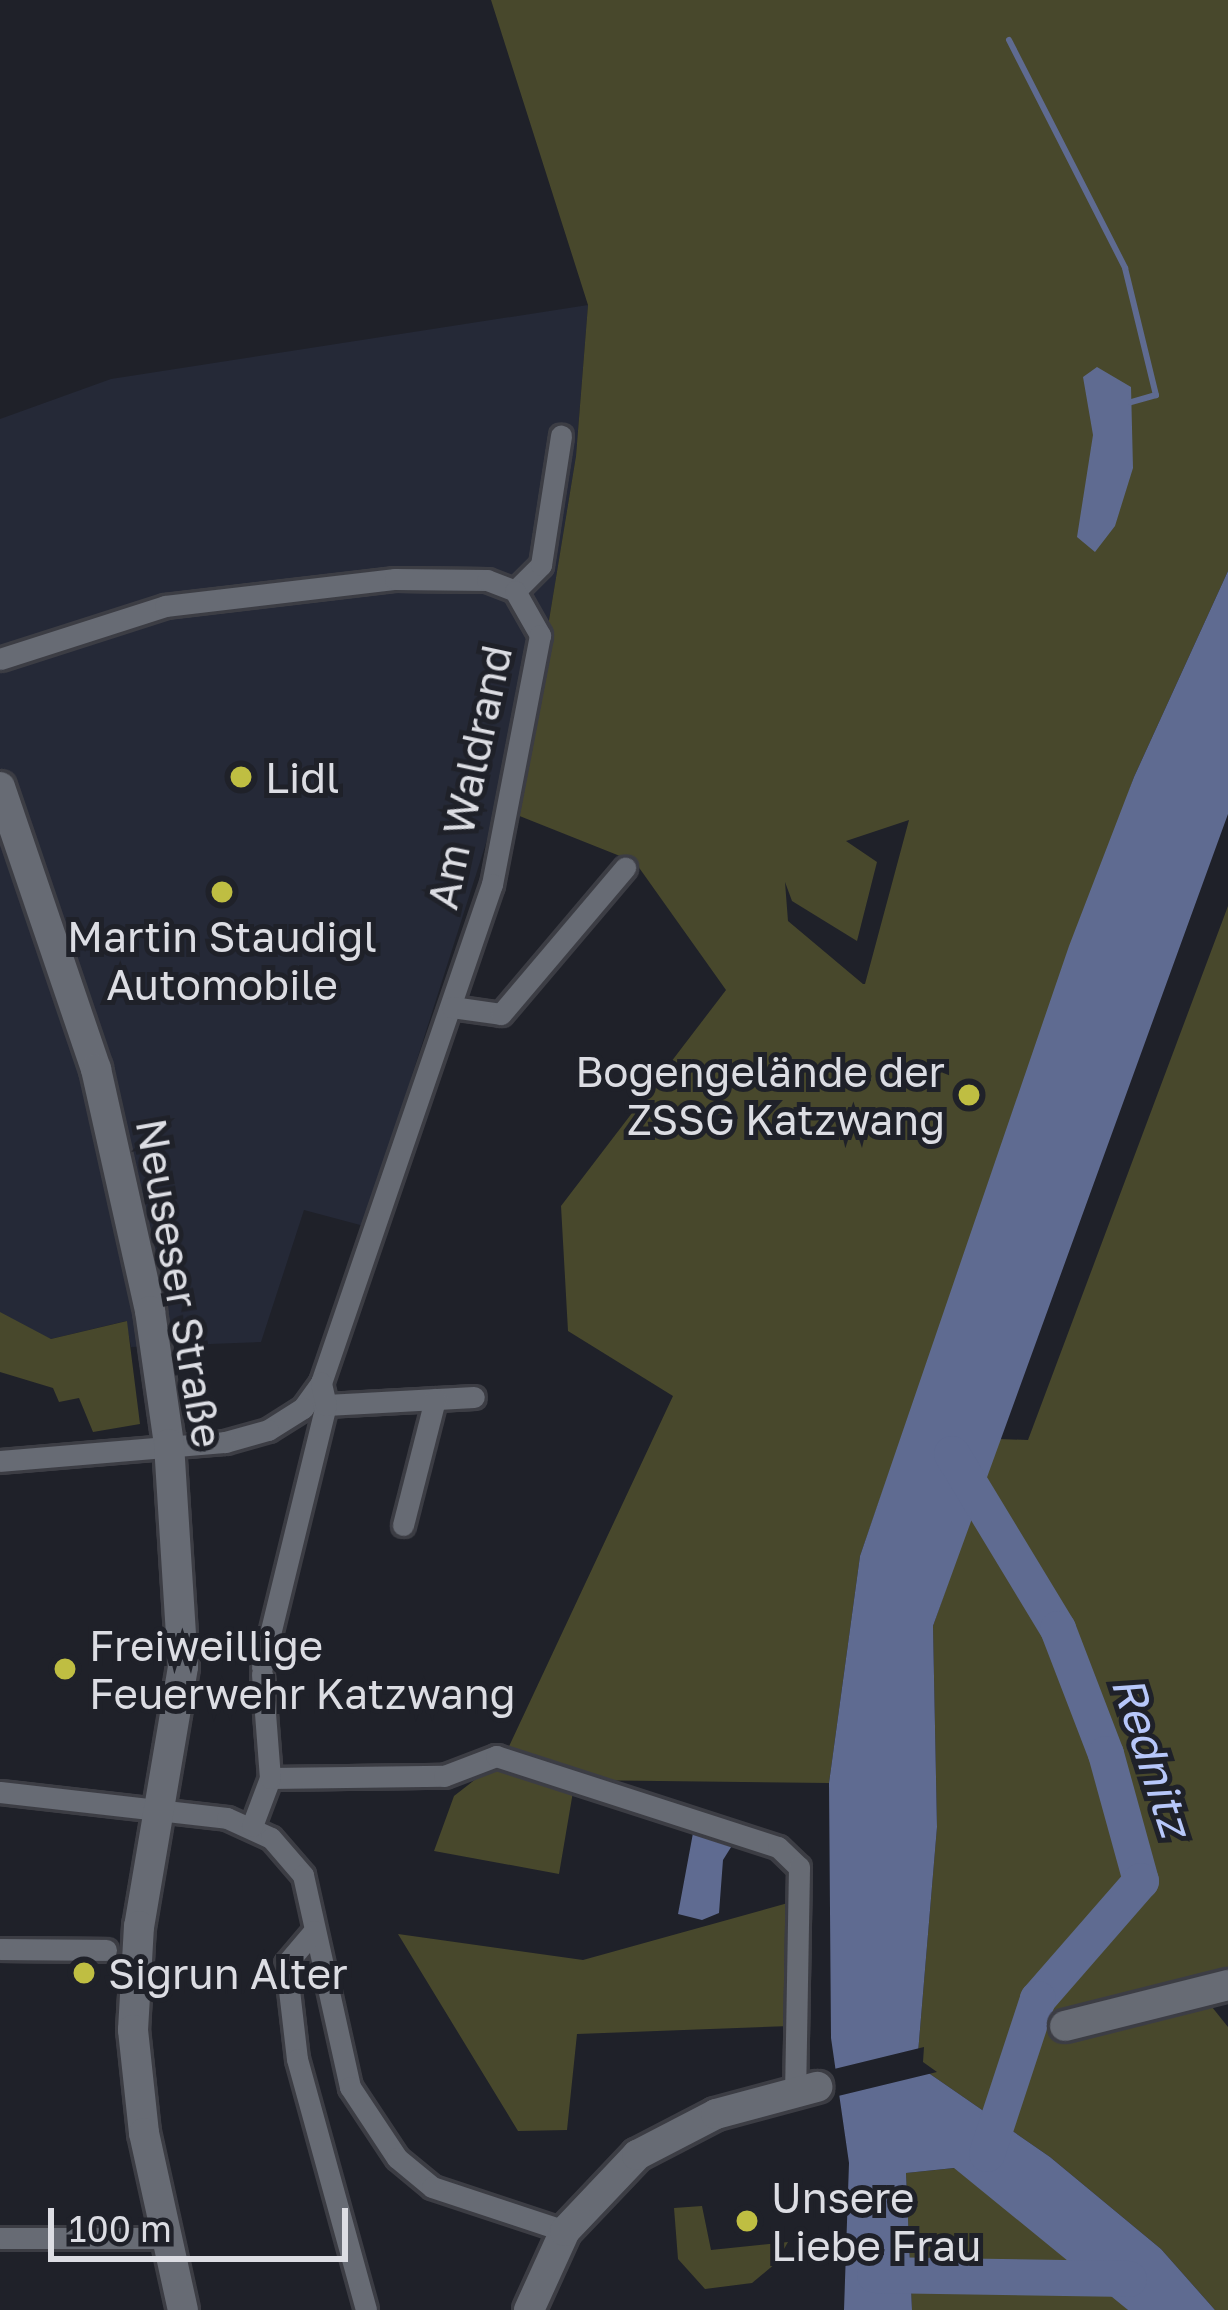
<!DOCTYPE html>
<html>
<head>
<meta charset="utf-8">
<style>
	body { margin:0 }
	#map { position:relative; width:1228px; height:2310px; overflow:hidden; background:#1f2129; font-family:"Golos Text",sans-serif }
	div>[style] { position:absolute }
	.built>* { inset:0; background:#252937 }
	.green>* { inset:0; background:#48482c }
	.water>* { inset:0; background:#5f6b91 }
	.pier>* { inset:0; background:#1f2129 }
	.stream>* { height:6px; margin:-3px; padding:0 3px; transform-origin:3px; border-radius:3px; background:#5f6b91 }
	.river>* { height:36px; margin:-18px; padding:0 18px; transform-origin:18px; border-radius:18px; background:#5f6b91 }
	.roads { filter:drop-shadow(3px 0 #3c3d44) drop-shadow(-3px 0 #3c3d44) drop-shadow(0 3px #3c3d44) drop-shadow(0 -3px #3c3d44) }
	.minor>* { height:21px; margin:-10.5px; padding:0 10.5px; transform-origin:10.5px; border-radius:10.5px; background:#676b74 }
	.secondary>* { height:30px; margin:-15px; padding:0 15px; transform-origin:15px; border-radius:15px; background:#676b74 }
	.dots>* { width:33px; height:33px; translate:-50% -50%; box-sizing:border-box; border:6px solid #1f2129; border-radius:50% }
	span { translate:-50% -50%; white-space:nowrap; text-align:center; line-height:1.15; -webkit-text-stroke:10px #1f2129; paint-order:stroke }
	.poi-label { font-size:42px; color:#dcdde3 }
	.left { translate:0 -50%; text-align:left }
	.right { translate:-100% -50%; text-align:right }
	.street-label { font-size:42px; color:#dcdde3 }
	.water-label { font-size:45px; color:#b7c7fa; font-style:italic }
	.scale { position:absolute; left:48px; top:2208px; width:300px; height:54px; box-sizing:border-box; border:6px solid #dcdde3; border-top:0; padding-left:15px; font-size:36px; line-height:42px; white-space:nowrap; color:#dcdde3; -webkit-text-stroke:9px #1f2129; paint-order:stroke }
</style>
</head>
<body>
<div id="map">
	<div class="built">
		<div style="clip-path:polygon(588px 305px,576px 456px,517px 815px,495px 815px,364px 1226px,304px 1210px,261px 1342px,131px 1347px,126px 1321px,51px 1339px,9px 1321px,0 1312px,0 419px,111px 379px)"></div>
	</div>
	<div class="green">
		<div style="clip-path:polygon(evenodd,491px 0,1228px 0,1228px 571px,1134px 777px,860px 1556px,829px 1783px,575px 1780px,559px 1874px,434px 1851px,454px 1796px,504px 1757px,673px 1396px,568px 1331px,561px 1206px,726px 990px,635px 862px,517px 815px,576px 456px,588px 305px,491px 0,909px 820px,865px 984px,863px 984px,788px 921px,785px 882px,792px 901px,857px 941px,877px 862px,846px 841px,909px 820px)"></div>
		<div style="clip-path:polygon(1228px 906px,1228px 1971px,1192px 1982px,1228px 2027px,1228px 2310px,1215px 2310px,1161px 2249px,1050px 2157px,917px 2065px,937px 1827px,933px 1626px,998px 1439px,1028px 1440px)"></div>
		<div style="clip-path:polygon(0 1312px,51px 1339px,127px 1321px,140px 1424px,93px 1432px,79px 1398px,59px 1402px,53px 1388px,0 1372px)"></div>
		<div style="clip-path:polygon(795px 1901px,790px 2026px,577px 2034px,567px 2130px,518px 2131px,398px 1934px,583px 1960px)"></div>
		<div style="clip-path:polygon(955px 2168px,1111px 2290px,1128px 2310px,912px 2310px,906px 2173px)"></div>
		<div style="clip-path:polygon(702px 2206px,711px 2250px,788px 2242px,776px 2263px,752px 2283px,705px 2289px,678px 2259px,674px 2208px)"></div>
	</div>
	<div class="water">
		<div style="clip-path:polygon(1097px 367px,1131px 387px,1133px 468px,1115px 526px,1095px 552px,1077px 537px,1093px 435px,1083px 377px)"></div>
		<div style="clip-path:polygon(1228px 571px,1228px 814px,933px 1626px,937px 1827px,917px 2065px,1050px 2157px,1161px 2249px,1215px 2310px,1128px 2310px,954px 2168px,906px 2173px,912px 2310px,844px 2310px,849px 2163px,831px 2038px,829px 1783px,860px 1556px,1069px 946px,1134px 777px)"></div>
		<div style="clip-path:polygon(693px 1833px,733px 1844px,723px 1860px,719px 1913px,702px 1920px,678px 1914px)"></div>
	</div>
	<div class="pier">
		<div style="clip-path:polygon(924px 2047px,923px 2062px,937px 2072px,834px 2097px,830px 2070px)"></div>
	</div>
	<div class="stream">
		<div style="left:1009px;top:40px;width:256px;rotate:63deg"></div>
		<div style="left:1125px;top:268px;width:131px;rotate:76.3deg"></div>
		<div style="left:1156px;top:395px;width:26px;rotate:164deg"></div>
	</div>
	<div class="river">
		<div style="left:952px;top:1454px;width:205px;rotate:58.8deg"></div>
		<div style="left:1058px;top:1629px;width:134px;rotate:69deg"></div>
		<div style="left:1106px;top:1754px;width:132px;rotate:74.6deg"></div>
		<div style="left:1141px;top:1881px;width:157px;rotate:131.1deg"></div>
		<div style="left:1038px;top:1999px;width:163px;rotate:108.2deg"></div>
		<div style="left:875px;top:2275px;width:254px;rotate:0.9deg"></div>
	</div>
	<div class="roads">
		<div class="minor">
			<div style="left:515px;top:591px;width:37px;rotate:-45deg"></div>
			<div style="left:541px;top:565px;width:131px;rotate:-81.2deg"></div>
			<div style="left:0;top:659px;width:173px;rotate:-17.8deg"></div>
			<div style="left:165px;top:606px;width:232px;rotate:-6.7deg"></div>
			<div style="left:395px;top:579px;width:92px;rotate:0.6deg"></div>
			<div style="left:487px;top:580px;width:30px;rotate:21deg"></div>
			<div style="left:515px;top:591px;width:51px;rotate:60.4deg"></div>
			<div style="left:540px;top:635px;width:254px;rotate:100.9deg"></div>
			<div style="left:492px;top:884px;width:527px;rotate:108.92deg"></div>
			<div style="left:321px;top:1383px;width:31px;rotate:126deg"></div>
			<div style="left:303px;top:1408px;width:41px;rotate:147.8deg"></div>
			<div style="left:268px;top:1430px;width:45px;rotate:164.4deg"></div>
			<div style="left:225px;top:1442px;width:226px;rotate:175.2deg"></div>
			<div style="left:452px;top:1007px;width:49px;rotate:8.1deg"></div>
			<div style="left:501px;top:1014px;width:192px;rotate:-49.7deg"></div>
			<div style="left:326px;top:1405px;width:148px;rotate:-3.1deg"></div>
			<div style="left:403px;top:1525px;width:130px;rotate:-75.7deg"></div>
			<div style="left:262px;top:1667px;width:270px;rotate:-76.3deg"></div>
			<div style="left:326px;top:1405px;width:23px;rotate:-103deg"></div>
			<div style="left:270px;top:1778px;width:174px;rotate:-0.7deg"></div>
			<div style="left:444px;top:1776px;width:56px;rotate:-21deg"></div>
			<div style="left:496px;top:1756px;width:296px;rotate:17.9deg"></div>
			<div style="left:778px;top:1847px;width:29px;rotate:44deg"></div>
			<div style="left:799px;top:1867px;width:226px;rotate:91deg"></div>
			<div style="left:0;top:1792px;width:228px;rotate:6.5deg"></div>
			<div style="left:227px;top:1818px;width:48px;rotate:24.4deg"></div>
			<div style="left:271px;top:1838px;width:49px;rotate:49.1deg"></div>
			<div style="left:303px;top:1875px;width:217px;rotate:77.5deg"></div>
			<div style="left:350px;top:2087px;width:85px;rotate:56.5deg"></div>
			<div style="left:397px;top:2158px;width:45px;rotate:39.6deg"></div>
			<div style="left:432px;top:2187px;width:140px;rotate:18.3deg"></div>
			<div style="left:252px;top:1826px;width:51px;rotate:-69.4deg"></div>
			<div style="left:270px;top:1778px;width:104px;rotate:-94.4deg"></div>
			<div style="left:314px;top:1931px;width:43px;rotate:130.3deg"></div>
			<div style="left:286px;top:1964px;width:96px;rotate:83.4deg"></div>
			<div style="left:297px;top:2059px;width:260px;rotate:74.6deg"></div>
			<div style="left:0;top:1949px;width:106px;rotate:0.5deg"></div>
			<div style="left:0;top:2238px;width:167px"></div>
		</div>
		<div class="secondary">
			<div style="left:0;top:787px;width:298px;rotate:71.2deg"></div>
			<div style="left:96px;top:1069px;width:248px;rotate:77.4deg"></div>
			<div style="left:150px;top:1311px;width:134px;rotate:81.9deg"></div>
			<div style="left:169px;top:1444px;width:223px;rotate:86.4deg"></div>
			<div style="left:183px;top:1667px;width:263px;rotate:99.6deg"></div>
			<div style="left:139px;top:1926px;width:104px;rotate:93.3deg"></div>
			<div style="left:133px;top:2030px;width:104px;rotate:83.9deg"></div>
			<div style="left:144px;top:2133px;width:181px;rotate:77.6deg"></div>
			<div style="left:1065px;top:2026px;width:168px;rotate:-14.1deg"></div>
			<div style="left:529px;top:2310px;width:87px;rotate:-65.5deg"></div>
			<div style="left:565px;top:2231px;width:105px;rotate:-46.5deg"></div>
			<div style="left:637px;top:2155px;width:89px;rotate:-27.4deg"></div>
			<div style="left:716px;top:2114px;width:105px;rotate:-15deg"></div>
		</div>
	</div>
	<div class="dots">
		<div style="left:241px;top:777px;background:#bfbe42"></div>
		<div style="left:222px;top:892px;background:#bfbe42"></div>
		<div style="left:969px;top:1095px;background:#bfbe42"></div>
		<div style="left:65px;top:1669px;background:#bfbe42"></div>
		<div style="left:84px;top:1973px;background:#bfbe42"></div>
		<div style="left:747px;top:2221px;background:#bfbe42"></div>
	</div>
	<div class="poi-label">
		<span class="left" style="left:265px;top:777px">Lidl</span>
		<span style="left:222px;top:960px">Martin Staudigl<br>Automobile</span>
		<span class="right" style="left:945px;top:1095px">Bogengelände der<br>ZSSG Katzwang</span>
		<span class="left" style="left:89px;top:1669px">Freiweillige<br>Feuerwehr Katzwang</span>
		<span class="left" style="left:108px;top:1973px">Sigrun Alter</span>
		<span class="left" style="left:771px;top:2221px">Unsere<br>Liebe Frau</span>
	</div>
	<div class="street-label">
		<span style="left:469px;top:777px;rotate:-78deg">Am Waldrand</span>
		<span style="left:180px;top:1283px;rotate:80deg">Neuseser Straße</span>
	</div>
	<div class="water-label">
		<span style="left:1152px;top:1756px;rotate:72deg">Rednitz</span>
	</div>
	<div class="scale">100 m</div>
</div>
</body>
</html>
